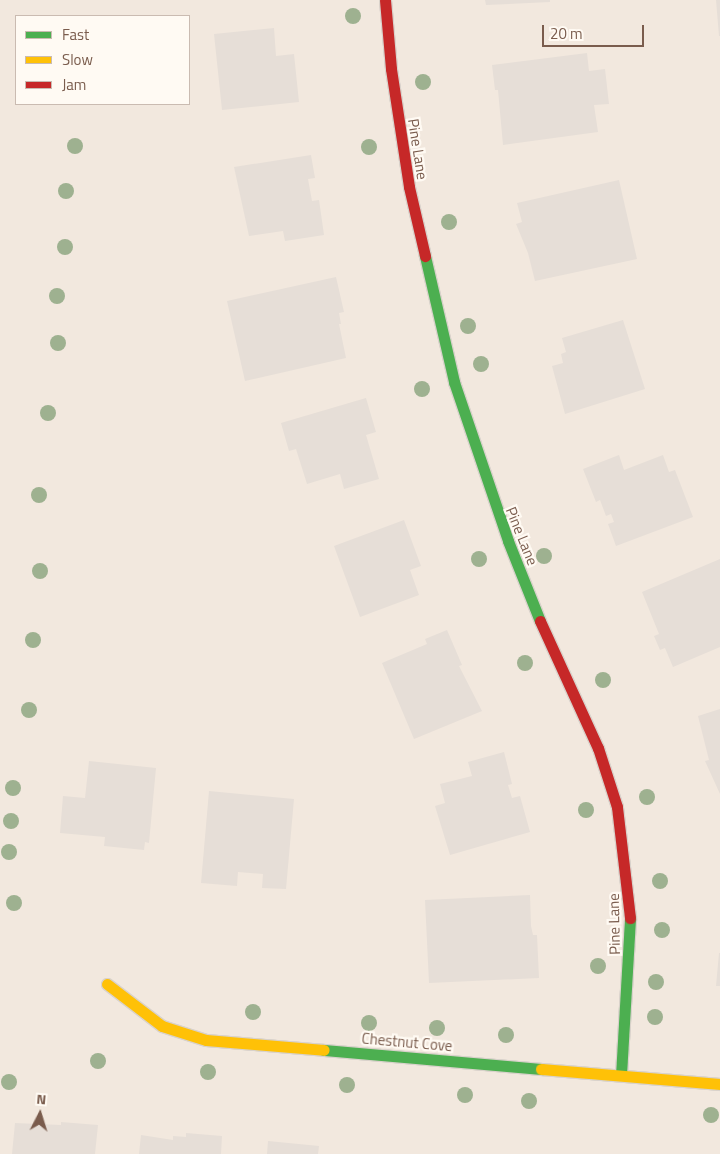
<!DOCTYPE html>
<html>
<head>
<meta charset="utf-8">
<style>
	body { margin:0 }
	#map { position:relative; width:720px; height:1154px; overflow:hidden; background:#f9f5f0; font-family:"Titillium Web",sans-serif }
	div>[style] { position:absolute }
	.residential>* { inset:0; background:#f2e8de }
	.building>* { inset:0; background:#e6ded7 }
	.roads { filter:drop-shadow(1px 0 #d9d2cb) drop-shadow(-1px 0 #d9d2cb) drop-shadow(0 1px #d9d2cb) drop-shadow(0 -1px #d9d2cb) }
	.fast>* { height:11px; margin:-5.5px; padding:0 5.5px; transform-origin:5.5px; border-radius:5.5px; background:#4caf50 }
	.slow>* { height:11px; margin:-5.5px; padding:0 5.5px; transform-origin:5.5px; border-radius:5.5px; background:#ffc107 }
	.jam>* { height:11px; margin:-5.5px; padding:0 5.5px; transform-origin:5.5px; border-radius:5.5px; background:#c62828 }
	.trees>* { width:16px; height:16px; margin:-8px; border-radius:50%; background:#9eb190 }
	span { translate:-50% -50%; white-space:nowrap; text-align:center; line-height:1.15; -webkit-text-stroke:4.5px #fffaf3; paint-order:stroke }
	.street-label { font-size:15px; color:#7a5c4d }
	.legend { position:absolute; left:15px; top:15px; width:175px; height:90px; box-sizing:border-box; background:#fffaf3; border:1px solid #cabbb1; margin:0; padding:6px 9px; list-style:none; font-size:15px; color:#7a5c4d }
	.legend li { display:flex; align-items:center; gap:10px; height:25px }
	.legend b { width:25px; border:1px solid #cabbb1 }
	.north { position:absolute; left:15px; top:1089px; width:50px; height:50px; -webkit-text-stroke:4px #fffaf3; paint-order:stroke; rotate:5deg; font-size:14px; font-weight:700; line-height:20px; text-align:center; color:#7a5c4d }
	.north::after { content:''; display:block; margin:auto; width:18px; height:22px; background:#7a5c4d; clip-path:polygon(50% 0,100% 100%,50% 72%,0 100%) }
	.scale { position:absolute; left:542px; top:25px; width:102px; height:22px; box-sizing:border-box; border:2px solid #7a5c4d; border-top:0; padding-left:6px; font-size:15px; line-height:18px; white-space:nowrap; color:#7a5c4d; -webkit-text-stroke:4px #fffaf3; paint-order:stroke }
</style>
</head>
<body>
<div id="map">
	<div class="residential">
		<div style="clip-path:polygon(evenodd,0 0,720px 0,720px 1154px,0 1154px,0 0,16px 16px,189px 16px,189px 104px,16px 104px,16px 16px)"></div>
	</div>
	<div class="building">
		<div style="clip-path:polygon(485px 0,550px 0,550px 2px,486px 5px)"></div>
		<div style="clip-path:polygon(716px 0,720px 0,720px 36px,719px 36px)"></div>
		<div style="clip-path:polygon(274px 28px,276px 56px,294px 54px,299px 102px,222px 110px,214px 34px)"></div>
		<div style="clip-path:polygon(587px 53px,589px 71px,605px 69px,609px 104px,594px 105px,598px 132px,503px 145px,498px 90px,495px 90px,492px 65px)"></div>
		<div style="clip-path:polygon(311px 155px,315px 178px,308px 179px,312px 201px,319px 200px,324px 235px,285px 241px,283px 231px,249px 236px,234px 167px)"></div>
		<div style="clip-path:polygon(619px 180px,637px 259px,535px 281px,528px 253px,516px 224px,522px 222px,517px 203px)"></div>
		<div style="clip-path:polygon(336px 277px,344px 312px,339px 313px,341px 324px,339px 324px,346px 358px,245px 381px,227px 301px)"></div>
		<div style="clip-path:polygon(623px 320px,645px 389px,565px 414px,552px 366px,563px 363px,561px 354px,566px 352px,562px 338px)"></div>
		<div style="clip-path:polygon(366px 398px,376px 432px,366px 435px,379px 479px,344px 489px,340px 474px,307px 484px,296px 449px,289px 451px,281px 423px)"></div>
		<div style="clip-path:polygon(619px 455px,624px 470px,663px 455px,669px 472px,675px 470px,693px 517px,616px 546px,608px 524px,614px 522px,611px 514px,606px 516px,600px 500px,596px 502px,583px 469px)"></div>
		<div style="clip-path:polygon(404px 520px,421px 566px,410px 570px,419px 595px,360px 617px,334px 546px)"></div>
		<div style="clip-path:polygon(720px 559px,720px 647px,673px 667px,665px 648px,660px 650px,654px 636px,659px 634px,642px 592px)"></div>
		<div style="clip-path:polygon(447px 630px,462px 665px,459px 666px,482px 711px,414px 739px,382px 663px,427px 644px,425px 639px)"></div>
		<div style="clip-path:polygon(720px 709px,720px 794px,705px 761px,709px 760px,698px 716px)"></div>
		<div style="clip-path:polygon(504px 752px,512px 784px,508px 785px,512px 798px,520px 796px,530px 832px,450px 855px,435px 806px,445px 803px,440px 784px,472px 776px,468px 762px)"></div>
		<div style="clip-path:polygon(89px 761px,156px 768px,149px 843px,145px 842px,144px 850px,104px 846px,105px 837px,60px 833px,63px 796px,85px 798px)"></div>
		<div style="clip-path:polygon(209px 791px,294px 799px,286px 889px,262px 888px,263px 874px,238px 872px,237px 886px,201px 883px)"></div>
		<div style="clip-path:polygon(530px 895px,531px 926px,533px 935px,537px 935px,539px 978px,429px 983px,425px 900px)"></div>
		<div style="clip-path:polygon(719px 953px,720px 953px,720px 986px,716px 986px)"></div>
		<div style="clip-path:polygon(61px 1122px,98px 1125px,95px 1154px,12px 1154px,15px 1123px,61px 1125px)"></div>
		<div style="clip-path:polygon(186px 1133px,222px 1136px,221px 1154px,139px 1154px,141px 1135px,173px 1140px,173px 1136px,186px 1137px)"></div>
		<div style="clip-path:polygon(268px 1141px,319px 1146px,318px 1154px,267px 1154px)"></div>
	</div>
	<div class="roads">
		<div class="fast">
			<div style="left:425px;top:256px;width:129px;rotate:77deg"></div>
			<div style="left:454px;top:382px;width:168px;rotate:71.2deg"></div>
			<div style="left:508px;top:541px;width:86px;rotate:68.2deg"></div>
			<div style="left:324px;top:1050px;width:218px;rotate:5deg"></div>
			<div style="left:621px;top:1075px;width:157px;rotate:-86.7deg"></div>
		</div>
		<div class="slow">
			<div style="left:107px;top:984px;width:69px;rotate:37.4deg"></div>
			<div style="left:162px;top:1026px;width:46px;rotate:17.7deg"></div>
			<div style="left:206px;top:1040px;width:118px;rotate:4.8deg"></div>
			<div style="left:541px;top:1069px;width:180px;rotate:4.8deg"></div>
		</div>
		<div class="jam">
			<div style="left:385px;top:0;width:69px;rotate:85deg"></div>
			<div style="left:391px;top:69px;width:119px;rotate:81.3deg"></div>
			<div style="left:409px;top:187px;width:71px;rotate:76.9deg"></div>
			<div style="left:540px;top:621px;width:140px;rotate:65.5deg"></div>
			<div style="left:598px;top:748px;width:62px;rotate:72.1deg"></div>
			<div style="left:617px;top:807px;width:112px;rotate:83.3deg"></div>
		</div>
	</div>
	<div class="trees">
		<div style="left:353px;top:16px"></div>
		<div style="left:423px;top:82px"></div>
		<div style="left:75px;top:146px"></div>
		<div style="left:369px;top:147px"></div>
		<div style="left:66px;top:191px"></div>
		<div style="left:449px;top:222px"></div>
		<div style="left:65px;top:247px"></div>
		<div style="left:57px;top:296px"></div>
		<div style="left:468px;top:326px"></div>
		<div style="left:58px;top:343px"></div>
		<div style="left:481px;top:364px"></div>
		<div style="left:422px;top:389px"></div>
		<div style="left:48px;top:413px"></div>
		<div style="left:39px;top:495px"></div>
		<div style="left:544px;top:556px"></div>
		<div style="left:479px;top:559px"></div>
		<div style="left:40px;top:571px"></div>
		<div style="left:33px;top:640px"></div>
		<div style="left:525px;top:663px"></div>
		<div style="left:603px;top:680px"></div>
		<div style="left:29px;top:710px"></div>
		<div style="left:13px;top:788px"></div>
		<div style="left:647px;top:797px"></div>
		<div style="left:586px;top:810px"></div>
		<div style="left:11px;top:821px"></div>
		<div style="left:9px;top:852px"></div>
		<div style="left:660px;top:881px"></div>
		<div style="left:14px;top:903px"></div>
		<div style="left:662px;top:930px"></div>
		<div style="left:598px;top:966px"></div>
		<div style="left:656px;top:982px"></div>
		<div style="left:253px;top:1012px"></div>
		<div style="left:655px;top:1017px"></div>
		<div style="left:369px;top:1023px"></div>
		<div style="left:437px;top:1028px"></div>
		<div style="left:506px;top:1035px"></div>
		<div style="left:98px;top:1061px"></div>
		<div style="left:208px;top:1072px"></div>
		<div style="left:9px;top:1082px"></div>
		<div style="left:347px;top:1085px"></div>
		<div style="left:465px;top:1095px"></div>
		<div style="left:529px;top:1101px"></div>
		<div style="left:711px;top:1115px"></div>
	</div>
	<div class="street-label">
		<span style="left:418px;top:149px;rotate:81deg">Pine Lane</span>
		<span style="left:522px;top:536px;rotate:68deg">Pine Lane</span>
		<span style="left:614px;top:924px;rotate:-91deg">Pine Lane</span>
		<span style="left:407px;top:1042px;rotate:5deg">Chestnut Cove</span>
	</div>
	<ul class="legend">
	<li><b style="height:6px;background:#4caf50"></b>Fast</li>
	<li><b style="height:6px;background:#ffc107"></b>Slow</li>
	<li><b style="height:6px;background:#c62828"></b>Jam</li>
	</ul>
	<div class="north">N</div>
	<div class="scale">20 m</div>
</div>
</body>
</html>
